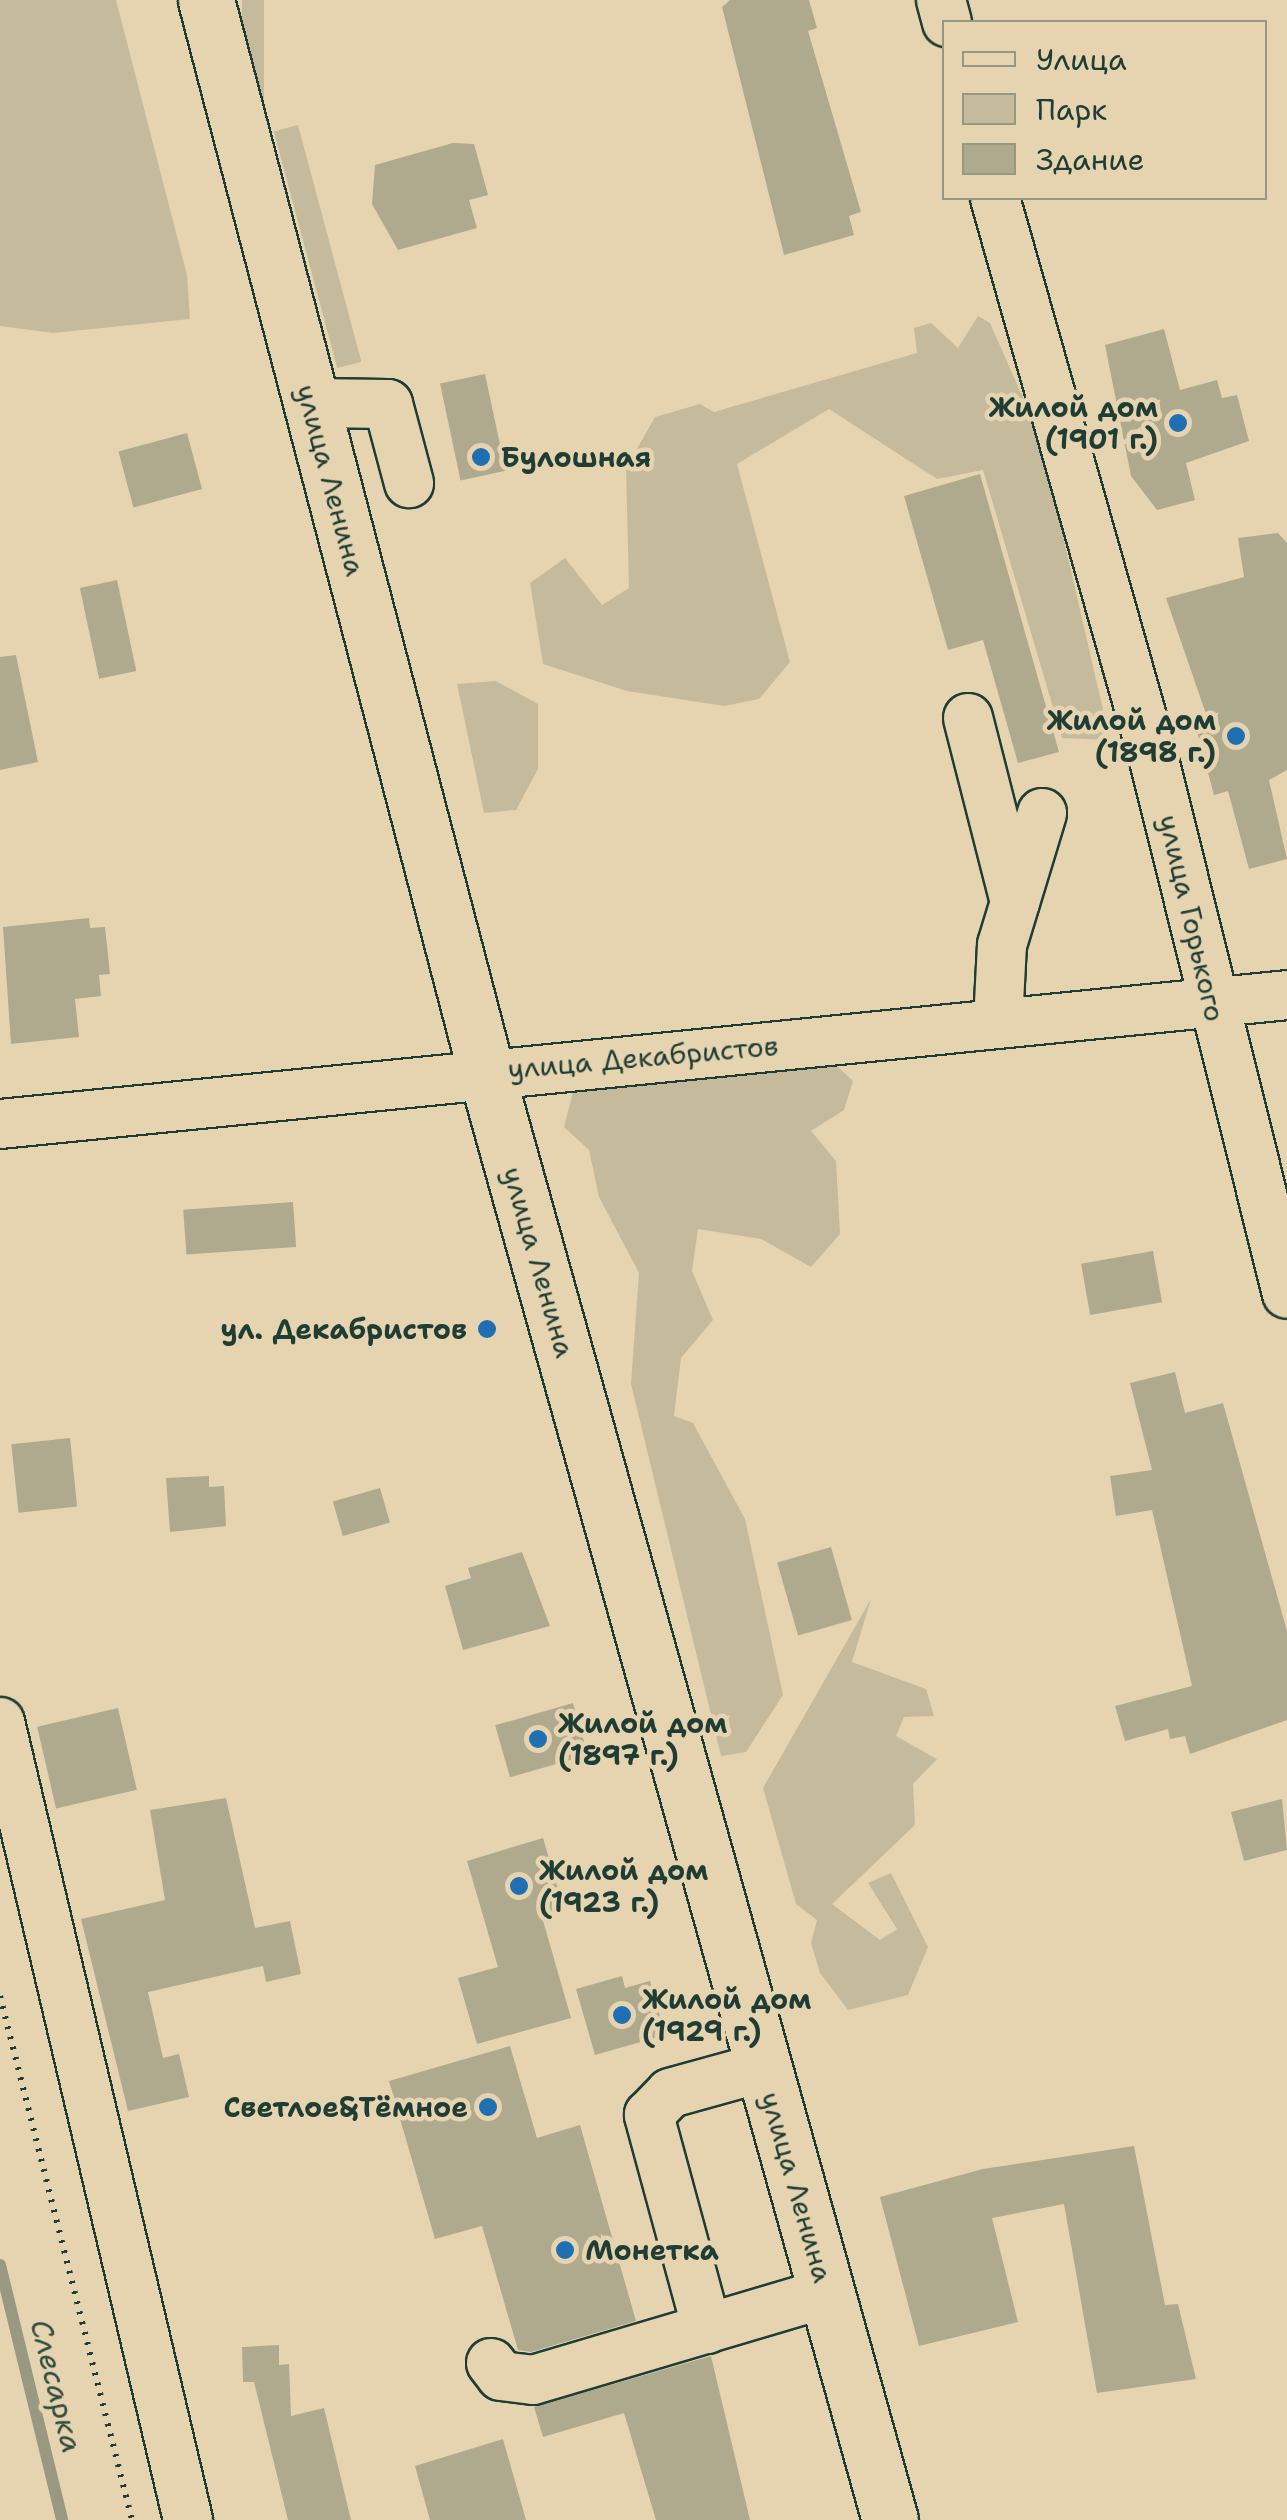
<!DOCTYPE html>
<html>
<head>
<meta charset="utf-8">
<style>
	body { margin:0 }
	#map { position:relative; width:1287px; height:2520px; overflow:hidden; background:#e6d4b1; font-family:"Shantell Sans",sans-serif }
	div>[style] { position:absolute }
	.green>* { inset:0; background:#c5bb9c; transform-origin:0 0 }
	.stream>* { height:12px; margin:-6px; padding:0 6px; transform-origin:6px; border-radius:6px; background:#989980 }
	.building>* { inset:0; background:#afaa8e; transform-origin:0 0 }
	.path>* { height:6px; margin-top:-3px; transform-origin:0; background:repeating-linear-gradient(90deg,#1f3d34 0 2.5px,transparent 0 10.5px) }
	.roads { filter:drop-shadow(2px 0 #1f3d34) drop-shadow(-2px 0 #1f3d34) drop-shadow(0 2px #1f3d34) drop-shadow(0 -2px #1f3d34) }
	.minor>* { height:48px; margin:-24px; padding:0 24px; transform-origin:24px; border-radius:24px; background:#e6d4b1 }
	.major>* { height:55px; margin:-27.5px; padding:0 27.5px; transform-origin:27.5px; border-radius:27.5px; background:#e6d4b1 }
	.dots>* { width:28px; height:28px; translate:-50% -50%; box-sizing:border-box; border:5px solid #e6d4b1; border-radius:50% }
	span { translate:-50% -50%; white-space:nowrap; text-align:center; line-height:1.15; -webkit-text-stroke:9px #e6d4b1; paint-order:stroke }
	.poi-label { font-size:28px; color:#1f3d34; font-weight:700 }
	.right { translate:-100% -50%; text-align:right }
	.left { translate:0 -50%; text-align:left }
	.street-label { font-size:28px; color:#1f3d34 }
	.water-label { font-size:30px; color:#314b3f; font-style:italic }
	.legend { position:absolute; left:942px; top:20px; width:325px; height:180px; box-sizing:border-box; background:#e6d4b1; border:2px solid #96987f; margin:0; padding:12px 18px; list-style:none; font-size:30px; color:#1f3d34 }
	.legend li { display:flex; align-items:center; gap:20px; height:50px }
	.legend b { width:50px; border:2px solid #96987f }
</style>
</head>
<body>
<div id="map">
	<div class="green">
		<div style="clip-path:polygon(0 0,116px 0,187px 275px,190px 319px,53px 333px,0 326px)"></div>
		<div style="left:242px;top:0;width:22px;height:100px"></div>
		<div style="left:298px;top:125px;width:245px;height:25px;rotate:75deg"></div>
		<div style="clip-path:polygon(978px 316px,990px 323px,1040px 436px,1110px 740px,1062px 738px,983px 470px,937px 479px,829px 409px,737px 464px,790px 662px,759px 699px,724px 706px,627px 691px,543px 664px,530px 583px,565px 558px,602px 605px,629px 588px,626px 468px,655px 417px,700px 404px,714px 412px,917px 353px,914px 328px,931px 323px,958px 348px)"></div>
		<div style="clip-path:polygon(496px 681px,538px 704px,538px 769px,516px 810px,484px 813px,457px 684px)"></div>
		<div style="clip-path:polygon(833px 1062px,853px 1081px,844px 1110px,811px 1131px,836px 1161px,840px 1234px,811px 1267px,761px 1239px,698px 1229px,692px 1271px,713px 1320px,681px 1358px,674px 1416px,693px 1423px,745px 1519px,783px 1695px,746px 1752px,721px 1756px,631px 1384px,639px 1273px,599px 1197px,589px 1150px,564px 1127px,574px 1088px)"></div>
		<div style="clip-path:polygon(871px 1599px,852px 1662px,926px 1689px,934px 1716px,904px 1717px,896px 1736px,937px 1759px,913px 1784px,915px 1825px,832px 1904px,880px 1940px,897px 1929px,868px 1883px,891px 1873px,928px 1947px,908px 1995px,848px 2010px,820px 1973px,811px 1943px,817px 1920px,796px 1904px,763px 1788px)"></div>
	</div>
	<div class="stream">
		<div style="left:0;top:2265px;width:262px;rotate:76.3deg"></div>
	</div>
	<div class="building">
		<div style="clip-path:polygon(730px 0,809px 0,817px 28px,808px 31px,861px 212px,849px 216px,854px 235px,784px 255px,722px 7px)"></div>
		<div style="clip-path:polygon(453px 143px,474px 144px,488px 195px,469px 200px,477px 228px,398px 250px,372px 204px,375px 165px)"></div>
		<div style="clip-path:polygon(1164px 329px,1180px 390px,1217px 380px,1222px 398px,1237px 395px,1249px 441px,1186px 463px,1195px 500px,1157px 510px,1131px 476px,1105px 345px)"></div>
		<div style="left:485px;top:374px;width:99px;height:46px;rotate:78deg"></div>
		<div style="left:187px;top:433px;width:58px;height:71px;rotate:75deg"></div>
		<div style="clip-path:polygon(980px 474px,1059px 752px,1018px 763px,983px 640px,948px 650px,904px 496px)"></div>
		<div style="clip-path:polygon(1278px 533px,1287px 543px,1287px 770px,1269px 780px,1287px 859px,1249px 869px,1228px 791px,1214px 795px,1194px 720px,1207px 717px,1166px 598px,1244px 577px,1238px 538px)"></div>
		<div style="left:117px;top:580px;width:93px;height:38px;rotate:78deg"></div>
		<div style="clip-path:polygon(16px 655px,38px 762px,0 770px,0 657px)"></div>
		<div style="clip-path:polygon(89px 918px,90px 928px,105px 927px,110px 974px,99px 975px,101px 996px,75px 999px,79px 1037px,11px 1044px,3px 927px)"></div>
		<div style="left:293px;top:1202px;width:45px;height:110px;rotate:86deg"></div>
		<div style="left:1153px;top:1251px;width:52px;height:73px;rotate:80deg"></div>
		<div style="clip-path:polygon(1175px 1372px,1185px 1413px,1223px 1403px,1287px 1631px,1287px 1720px,1190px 1754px,1185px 1736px,1170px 1739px,1168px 1729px,1125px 1741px,1115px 1706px,1192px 1686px,1152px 1510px,1116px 1516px,1110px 1476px,1152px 1470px,1130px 1383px)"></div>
		<div style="left:70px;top:1438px;width:69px;height:59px;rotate:84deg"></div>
		<div style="clip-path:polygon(209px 1476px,209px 1487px,224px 1486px,226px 1526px,170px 1532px,166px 1478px)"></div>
		<div style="left:380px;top:1488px;width:36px;height:49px;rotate:74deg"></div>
		<div style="left:831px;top:1547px;width:76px;height:56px;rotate:74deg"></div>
		<div style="clip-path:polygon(522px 1552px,550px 1626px,463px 1650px,445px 1586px,471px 1578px,468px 1568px)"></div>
		<div style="left:573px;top:1703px;width:54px;height:81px;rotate:74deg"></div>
		<div style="left:118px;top:1708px;width:84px;height:83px;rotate:77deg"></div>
		<div style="clip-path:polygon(226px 1798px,255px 1928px,290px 1921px,301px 1974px,266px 1982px,263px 1966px,148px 1992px,163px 2058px,179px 2054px,189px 2097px,128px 2111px,81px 1919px,165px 1900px,150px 1810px)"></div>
		<div style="clip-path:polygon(1282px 1799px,1287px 1850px,1244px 1861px,1231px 1812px)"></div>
		<div style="clip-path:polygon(543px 1838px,564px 1910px,542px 1917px,571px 2018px,477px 2044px,458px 1978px,498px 1967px,467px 1861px)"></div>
		<div style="clip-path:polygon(622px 1976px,625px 1988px,650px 1981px,665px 2035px,595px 2055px,576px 1989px)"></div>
		<div style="clip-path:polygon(510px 2046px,537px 2138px,580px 2125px,636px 2321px,531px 2352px,518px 2350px,482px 2226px,435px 2239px,389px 2081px)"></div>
		<div style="clip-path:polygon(1134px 2146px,1165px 2305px,1178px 2304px,1196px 2379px,1097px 2393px,1064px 2204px,992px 2218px,1018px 2322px,919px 2346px,880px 2197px,983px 2169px)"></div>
		<div style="clip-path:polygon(279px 2345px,279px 2365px,289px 2364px,291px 2416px,324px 2408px,351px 2520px,288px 2520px,254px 2382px,243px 2382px,242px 2347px)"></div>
		<div style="clip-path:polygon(711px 2356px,750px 2520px,656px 2520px,624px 2413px,543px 2437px,534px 2407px)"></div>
		<div style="clip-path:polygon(503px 2439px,526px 2520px,430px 2520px,415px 2466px)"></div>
	</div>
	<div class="path">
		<div style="left:0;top:1996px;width:540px;rotate:75.86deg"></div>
	</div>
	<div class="roads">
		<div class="minor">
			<div style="left:941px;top:0;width:23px;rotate:75deg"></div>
			<div style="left:995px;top:198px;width:584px;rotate:74.2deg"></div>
			<div style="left:1154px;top:760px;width:550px;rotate:76.01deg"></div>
			<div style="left:311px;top:403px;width:77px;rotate:0.7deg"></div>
			<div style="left:388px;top:404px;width:82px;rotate:75.1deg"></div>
			<div style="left:968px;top:718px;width:190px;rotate:75.7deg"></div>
			<div style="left:998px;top:1023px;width:78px;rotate:-87.1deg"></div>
			<div style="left:1002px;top:945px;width:138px;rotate:-73.1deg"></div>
			<div style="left:0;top:1124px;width:1293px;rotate:-5.72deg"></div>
			<div style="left:0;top:1722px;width:820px;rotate:76.74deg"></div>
			<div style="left:707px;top:2329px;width:222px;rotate:-105.2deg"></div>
			<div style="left:649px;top:2115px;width:30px;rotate:-46deg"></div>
			<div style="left:670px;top:2093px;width:98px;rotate:-15.5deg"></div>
			<div style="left:491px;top:2363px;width:16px;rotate:52deg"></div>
			<div style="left:501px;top:2376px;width:32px;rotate:7deg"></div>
			<div style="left:533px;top:2380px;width:307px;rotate:-16.5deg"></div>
		</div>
		<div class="major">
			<div style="left:206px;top:0;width:1108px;rotate:75.36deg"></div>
			<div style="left:486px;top:1072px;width:1503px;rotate:74.41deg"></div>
		</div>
	</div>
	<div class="dots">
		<div style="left:1178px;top:423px;background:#1f6fb2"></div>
		<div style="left:481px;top:457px;background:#1f6fb2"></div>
		<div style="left:1236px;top:736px;background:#1f6fb2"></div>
		<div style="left:487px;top:1329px;background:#1f6fb2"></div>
		<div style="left:538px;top:1739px;background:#1f6fb2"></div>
		<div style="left:519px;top:1886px;background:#1f6fb2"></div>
		<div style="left:622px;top:2015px;background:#1f6fb2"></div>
		<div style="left:488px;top:2107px;background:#1f6fb2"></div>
		<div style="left:565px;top:2250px;background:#1f6fb2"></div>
	</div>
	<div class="poi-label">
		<span class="right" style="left:1158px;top:423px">Жилой дом<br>(1901 г.)</span>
		<span class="left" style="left:501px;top:457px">Булошная</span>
		<span class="right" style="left:1216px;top:736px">Жилой дом<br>(1898 г.)</span>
		<span class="right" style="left:467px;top:1329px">ул. Декабристов</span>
		<span class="left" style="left:558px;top:1739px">Жилой дом<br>(1897 г.)</span>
		<span class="left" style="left:539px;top:1886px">Жилой дом<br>(1923 г.)</span>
		<span class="left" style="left:642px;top:2015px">Жилой дом<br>(1929 г.)</span>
		<span class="right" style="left:468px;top:2107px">Светлое&amp;Тёмное</span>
		<span class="left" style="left:585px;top:2250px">Монетка</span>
	</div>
	<div class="street-label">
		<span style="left:331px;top:480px;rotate:75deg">улица Ленина</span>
		<span style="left:1192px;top:918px;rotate:77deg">улица Горького</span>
		<span style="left:643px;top:1057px;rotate:-5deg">улица Декабристов</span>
		<span style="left:539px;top:1262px;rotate:74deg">улица Ленина</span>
		<span style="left:797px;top:2187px;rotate:74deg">улица Ленина</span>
	</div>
	<div class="water-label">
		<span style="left:56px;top:2386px;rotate:76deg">Слесарка</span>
	</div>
	<ul class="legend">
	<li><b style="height:12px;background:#e6d4b1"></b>Улица</li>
	<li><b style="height:28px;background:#c5bb9c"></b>Парк</li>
	<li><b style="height:28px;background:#afaa8e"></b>Здание</li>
	</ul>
</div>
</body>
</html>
